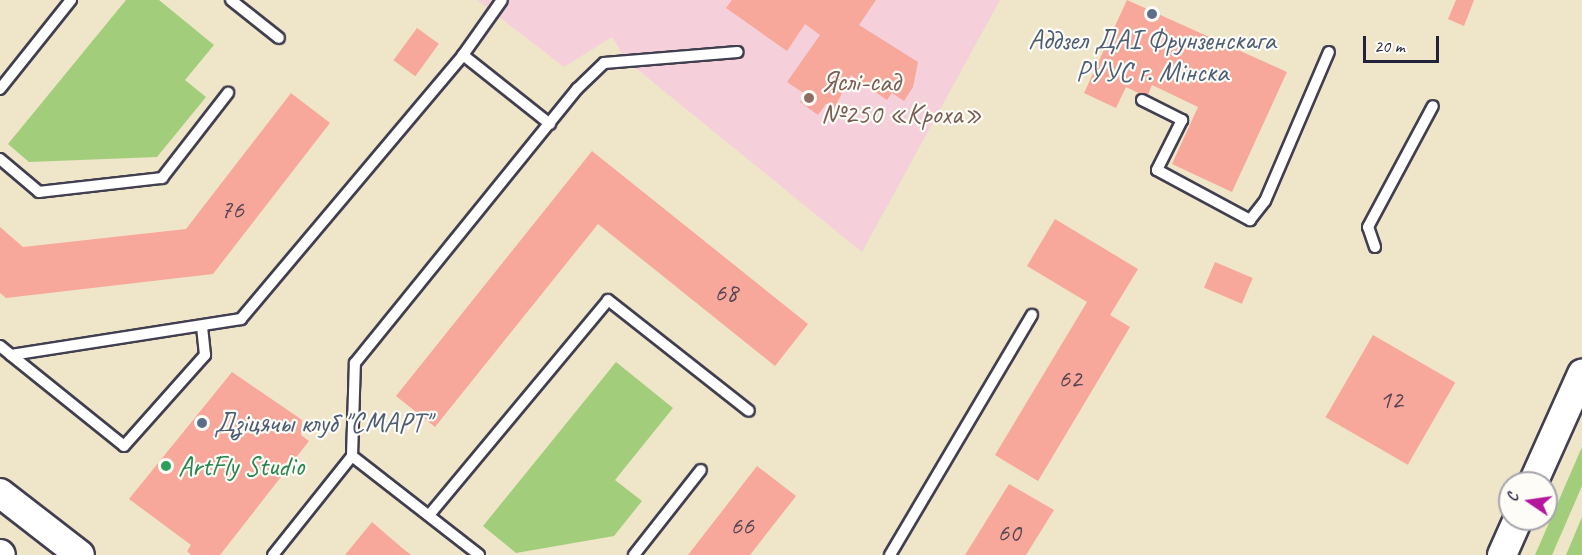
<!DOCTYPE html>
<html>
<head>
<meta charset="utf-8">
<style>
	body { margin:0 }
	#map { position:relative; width:1582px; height:555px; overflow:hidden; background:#efe5c8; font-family:Caveat,sans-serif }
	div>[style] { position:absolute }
	.built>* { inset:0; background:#f5cfda }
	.green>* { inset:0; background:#a2ce7b }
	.building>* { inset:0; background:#f7a89b; transform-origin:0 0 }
	.roads { filter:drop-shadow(2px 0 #413f50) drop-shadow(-2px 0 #413f50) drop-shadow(0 2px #413f50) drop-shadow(0 -2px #413f50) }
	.service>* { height:10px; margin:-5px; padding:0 5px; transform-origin:5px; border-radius:5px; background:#fff }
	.secondary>* { height:28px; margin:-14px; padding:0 14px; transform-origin:14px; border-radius:14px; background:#fff }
	.dots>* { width:16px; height:16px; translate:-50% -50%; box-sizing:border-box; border:3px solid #fdfcf7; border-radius:50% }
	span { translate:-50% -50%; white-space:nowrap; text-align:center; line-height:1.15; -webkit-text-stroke:4.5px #fdfcf7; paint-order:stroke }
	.number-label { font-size:26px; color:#574453 }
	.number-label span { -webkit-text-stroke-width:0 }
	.service-label { font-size:28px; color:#4e5e75 }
	.left { translate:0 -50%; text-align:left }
	.education-label { font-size:28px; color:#785e54 }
	.leisure-label { font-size:28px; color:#27864d }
	.north { position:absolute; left:1498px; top:471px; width:60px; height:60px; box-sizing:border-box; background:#fdfcf7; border:2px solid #a5a5ac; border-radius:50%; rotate:283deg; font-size:16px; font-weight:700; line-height:24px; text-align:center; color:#22223b }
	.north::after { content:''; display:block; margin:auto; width:21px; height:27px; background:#b5179e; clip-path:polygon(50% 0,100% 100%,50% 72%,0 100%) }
	.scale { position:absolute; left:1363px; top:36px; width:76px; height:27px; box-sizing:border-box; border:3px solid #22223b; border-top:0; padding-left:8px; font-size:18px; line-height:21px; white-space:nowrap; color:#22223b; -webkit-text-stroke:4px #fdfcf7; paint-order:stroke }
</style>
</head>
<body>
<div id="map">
	<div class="built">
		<div style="clip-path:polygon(477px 0,1000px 0,862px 252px,627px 61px,612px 37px,564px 67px)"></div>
	</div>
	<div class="green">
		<div style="clip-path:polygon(126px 0,159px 0,214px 45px,185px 80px,206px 97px,157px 157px,29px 162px,8px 144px)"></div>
		<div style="clip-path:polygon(616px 362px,673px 408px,615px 480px,642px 501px,614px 536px,516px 553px,483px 526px)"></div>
		<div style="clip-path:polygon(1582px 447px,1582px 486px,1552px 555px,1535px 555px)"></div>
		<div style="clip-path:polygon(1582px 517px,1582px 555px,1566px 555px)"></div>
	</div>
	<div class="building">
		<div style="clip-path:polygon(732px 0,876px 0,859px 25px,918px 62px,913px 87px,904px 101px,892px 93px,887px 100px,851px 75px,834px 109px,826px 104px,818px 115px,800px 102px,805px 94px,787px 82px,820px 35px,805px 24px,787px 51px,726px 8px)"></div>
		<div style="clip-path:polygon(1127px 0,1287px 72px,1232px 192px,1172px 164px,1198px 107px,1152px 85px,1147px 97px,1126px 87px,1116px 108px,1084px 93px)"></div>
		<div style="clip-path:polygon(1456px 0,1474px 0,1464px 26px,1448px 19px)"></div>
		<div style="left:417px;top:28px;width:27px;height:40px;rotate:36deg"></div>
		<div style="clip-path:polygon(291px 93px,330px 123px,213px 274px,6px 298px,0 293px,0 227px,23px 247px,186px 229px)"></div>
		<div style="clip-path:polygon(592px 151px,808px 324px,775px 366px,598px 224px,435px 427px,396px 396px)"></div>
		<div style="clip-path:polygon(1055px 219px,1138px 269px,1110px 315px,1130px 327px,1038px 481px,995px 455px,1087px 302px,1027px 266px)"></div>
		<div style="left:1215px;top:262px;width:41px;height:28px;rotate:23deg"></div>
		<div style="left:1373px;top:335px;width:95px;height:95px;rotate:30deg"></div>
		<div style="clip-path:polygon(232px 372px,302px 420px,301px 435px,309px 441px,220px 555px,191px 555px,187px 551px,191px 545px,129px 499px)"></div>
		<div style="clip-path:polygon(757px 466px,796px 496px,750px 555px,688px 555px)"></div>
		<div style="clip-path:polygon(1009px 484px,1054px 510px,1026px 555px,965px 555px)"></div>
		<div style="clip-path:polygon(372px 522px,401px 547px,411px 555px,345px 555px)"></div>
	</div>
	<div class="roads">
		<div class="service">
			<div style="left:231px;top:0;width:61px;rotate:38.4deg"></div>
			<div style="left:463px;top:55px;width:67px;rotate:-54.7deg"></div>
			<div style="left:0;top:89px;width:114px;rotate:-51.4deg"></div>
			<div style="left:1142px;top:100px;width:45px;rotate:26.6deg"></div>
			<div style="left:1182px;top:120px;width:56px;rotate:116.6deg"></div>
			<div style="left:1157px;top:170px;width:106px;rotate:28.3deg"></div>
			<div style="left:1250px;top:220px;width:24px;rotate:-52deg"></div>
			<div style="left:1265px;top:201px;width:162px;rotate:-66.8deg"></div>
			<div style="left:0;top:159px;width:51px;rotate:40.2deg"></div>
			<div style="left:39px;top:192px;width:124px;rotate:-6.5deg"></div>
			<div style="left:162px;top:178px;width:108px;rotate:-52.2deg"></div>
			<div style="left:1375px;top:247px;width:21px;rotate:-109deg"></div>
			<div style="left:1368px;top:227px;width:137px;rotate:-61.8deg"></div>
			<div style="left:0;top:346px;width:14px;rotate:39deg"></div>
			<div style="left:11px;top:355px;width:233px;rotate:-8.9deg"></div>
			<div style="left:241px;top:319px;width:345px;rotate:-49.9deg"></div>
			<div style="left:463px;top:55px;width:111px;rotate:38.4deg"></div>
			<div style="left:11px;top:355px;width:145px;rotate:38.8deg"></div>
			<div style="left:124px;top:446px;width:122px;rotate:-48.3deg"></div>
			<div style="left:205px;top:355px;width:28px;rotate:-96deg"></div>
			<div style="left:352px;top:456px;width:161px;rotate:37.9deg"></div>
			<div style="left:430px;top:514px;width:278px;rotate:-50.2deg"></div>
			<div style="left:608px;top:300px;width:179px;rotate:38.2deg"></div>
			<div style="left:273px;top:555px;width:127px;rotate:-51.4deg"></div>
			<div style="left:352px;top:456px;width:93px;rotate:-88.2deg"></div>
			<div style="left:355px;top:363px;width:353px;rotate:-51deg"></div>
			<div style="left:577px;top:89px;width:37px;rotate:-44deg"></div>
			<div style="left:604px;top:63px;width:134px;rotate:-4.7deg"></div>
			<div style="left:634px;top:555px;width:108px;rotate:-51.8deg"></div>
			<div style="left:890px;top:555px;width:279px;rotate:-59.4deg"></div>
		</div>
		<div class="secondary">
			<div style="left:1533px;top:483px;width:120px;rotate:-65.8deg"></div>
			<div style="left:0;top:493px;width:101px;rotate:37.8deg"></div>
			<div style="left:0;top:554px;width:1px;rotate:45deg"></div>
			<div style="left:1502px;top:555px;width:39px;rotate:-66deg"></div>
		</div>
	</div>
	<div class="dots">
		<div style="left:1152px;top:14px;background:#5c6f8a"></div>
		<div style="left:809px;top:98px;background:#8d6e63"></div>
		<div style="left:202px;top:423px;background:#5c6f8a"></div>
		<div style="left:166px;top:466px;background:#2e9e5b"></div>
	</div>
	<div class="number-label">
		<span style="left:232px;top:210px">76</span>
		<span style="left:726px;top:293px">68</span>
		<span style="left:1070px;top:379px">62</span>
		<span style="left:1391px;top:400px">12</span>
		<span style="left:742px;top:526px">66</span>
		<span style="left:1009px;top:533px">60</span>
	</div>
	<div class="service-label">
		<span style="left:1152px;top:56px">Аддзел ДАІ Фрунзенскага<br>РУУС г. Мінска</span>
		<span class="left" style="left:214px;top:423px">Дзіцячы клуб "СМАРТ"</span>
	</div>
	<div class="education-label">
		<span class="left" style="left:821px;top:98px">Яслі-сад<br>№250 «Кроха»</span>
	</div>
	<div class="leisure-label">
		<span class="left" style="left:178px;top:466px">ArtFly Studio</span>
	</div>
	<div class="north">С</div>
	<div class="scale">20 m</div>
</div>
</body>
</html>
